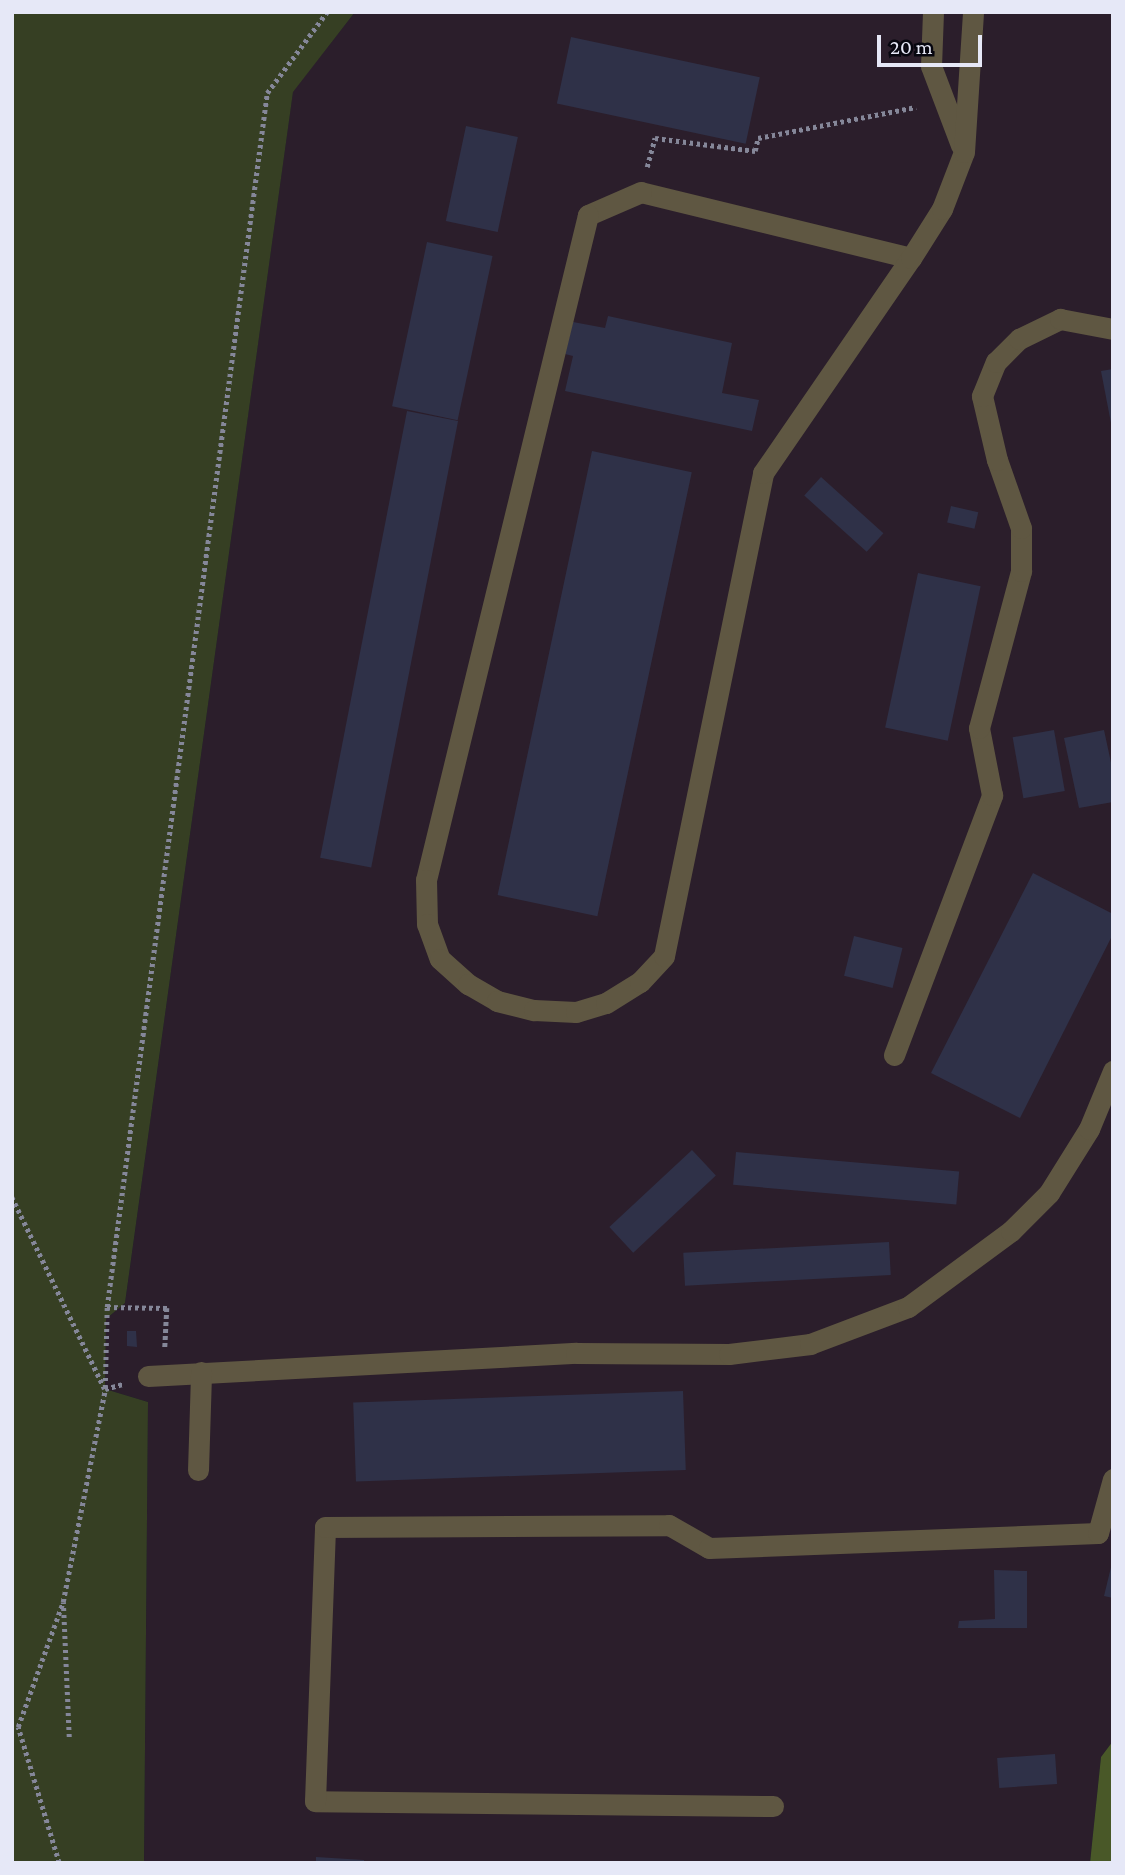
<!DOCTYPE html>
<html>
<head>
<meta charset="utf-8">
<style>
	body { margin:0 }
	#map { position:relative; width:1125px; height:1875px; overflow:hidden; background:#191a2f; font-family:"Crimson Pro",serif }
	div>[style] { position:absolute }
	.industrial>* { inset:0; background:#2b1e2b }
	.green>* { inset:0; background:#363f23 }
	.forest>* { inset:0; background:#495828 }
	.building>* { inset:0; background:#2f3148; transform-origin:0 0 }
	.path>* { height:4.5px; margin-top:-2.25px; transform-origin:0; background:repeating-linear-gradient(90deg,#858799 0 3.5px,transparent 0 7px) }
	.minor>* { height:21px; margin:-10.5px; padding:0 10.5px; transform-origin:10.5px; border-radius:10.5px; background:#5f5742 }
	span { translate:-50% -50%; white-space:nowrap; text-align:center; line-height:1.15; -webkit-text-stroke:6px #06060f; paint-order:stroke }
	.frame { position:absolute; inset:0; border:14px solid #e6e8f7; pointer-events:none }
	.scale { position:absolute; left:877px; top:35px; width:105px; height:32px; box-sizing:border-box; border:4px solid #e6e8f7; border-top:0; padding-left:9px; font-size:21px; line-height:24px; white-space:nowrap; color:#e6e8f7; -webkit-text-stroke:5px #06060f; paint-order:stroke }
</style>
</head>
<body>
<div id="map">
	<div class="industrial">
		<div style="clip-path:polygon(355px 12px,1113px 12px,1113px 1741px,1101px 1757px,1090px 1863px,144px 1863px,148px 1402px,105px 1389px,106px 1319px,125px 1303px,293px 91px)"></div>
	</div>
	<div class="green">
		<div style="clip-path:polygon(12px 12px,355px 12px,293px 92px,125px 1303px,106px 1319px,105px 1389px,148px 1402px,144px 1863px,12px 1863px)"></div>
	</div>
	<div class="forest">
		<div style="clip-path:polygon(1113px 1741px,1113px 1863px,1090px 1863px,1101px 1757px)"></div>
	</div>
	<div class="building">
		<div style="left:571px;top:37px;width:193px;height:68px;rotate:12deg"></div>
		<div style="left:466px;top:126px;width:53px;height:97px;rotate:12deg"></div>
		<div style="left:427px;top:242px;width:67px;height:168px;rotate:12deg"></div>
		<div style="clip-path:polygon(608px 316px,732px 343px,722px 393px,759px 400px,752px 431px,565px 391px,573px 356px,565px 354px,573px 322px,605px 328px)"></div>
		<div style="clip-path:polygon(1113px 369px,1113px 423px,1111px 423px,1101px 371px)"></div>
		<div style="left:407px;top:411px;width:52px;height:455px;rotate:11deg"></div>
		<div style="left:592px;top:451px;width:102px;height:454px;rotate:12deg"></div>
		<div style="left:821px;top:477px;width:84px;height:25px;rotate:42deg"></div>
		<div style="left:951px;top:506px;width:28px;height:17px;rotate:13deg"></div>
		<div style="left:918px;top:573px;width:64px;height:158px;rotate:12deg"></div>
		<div style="left:1054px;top:730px;width:62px;height:42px;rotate:80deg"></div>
		<div style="clip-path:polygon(1104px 730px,1113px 772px,1113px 802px,1079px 808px,1064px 738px)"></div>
		<div style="clip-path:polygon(1033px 873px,1113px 914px,1113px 934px,1020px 1118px,931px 1073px)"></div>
		<div style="left:854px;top:936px;width:50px;height:41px;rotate:14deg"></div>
		<div style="left:692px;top:1150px;width:35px;height:113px;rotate:47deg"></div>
		<div style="left:736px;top:1152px;width:224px;height:33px;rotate:5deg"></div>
		<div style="left:889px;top:1242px;width:33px;height:206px;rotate:87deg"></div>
		<div style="clip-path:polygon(127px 1331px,136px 1331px,137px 1347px,127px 1346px)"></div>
		<div style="left:683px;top:1391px;width:79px;height:330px;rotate:88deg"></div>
		<div style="clip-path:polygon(1112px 1563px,1113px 1563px,1113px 1598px,1104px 1596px)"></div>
		<div style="clip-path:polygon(994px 1570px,1027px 1571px,1027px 1628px,958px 1628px,959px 1621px,995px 1619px)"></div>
		<div style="left:1055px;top:1754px;width:30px;height:58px;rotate:86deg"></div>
		<div style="clip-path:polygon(316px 1857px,364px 1860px,364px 1863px,316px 1863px)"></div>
	</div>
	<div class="path">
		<div style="left:647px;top:167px;width:30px;rotate:-75deg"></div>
		<div style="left:655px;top:138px;width:101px;rotate:7.4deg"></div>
		<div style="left:755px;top:151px;width:13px;rotate:-77deg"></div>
		<div style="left:758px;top:138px;width:161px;rotate:-11.1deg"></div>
		<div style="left:12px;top:1197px;width:213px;rotate:64.2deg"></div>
		<div style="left:107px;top:1307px;width:1224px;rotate:-82.49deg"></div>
		<div style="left:267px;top:93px;width:101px;rotate:-53.5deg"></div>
		<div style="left:105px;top:1388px;width:81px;rotate:-88.6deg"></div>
		<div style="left:107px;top:1307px;width:60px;rotate:1deg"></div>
		<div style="left:167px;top:1308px;width:40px;rotate:92.9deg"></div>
		<div style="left:69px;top:1737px;width:135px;rotate:-92.5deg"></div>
		<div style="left:63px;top:1602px;width:217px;rotate:-78.8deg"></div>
		<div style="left:105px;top:1389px;width:18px;rotate:-16deg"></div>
		<div style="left:59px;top:1863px;width:142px;rotate:-106.8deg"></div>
		<div style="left:18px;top:1727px;width:130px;rotate:-70.2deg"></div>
	</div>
	<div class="minor">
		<div style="left:933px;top:12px;width:54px;rotate:92.1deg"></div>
		<div style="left:931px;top:66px;width:85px;rotate:69.2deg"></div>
		<div style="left:911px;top:258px;width:278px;rotate:-166.3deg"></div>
		<div style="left:641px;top:192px;width:58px;rotate:156.5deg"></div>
		<div style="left:588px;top:215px;width:684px;rotate:103.69deg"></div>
		<div style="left:426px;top:880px;width:44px;rotate:88.7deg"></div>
		<div style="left:427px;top:924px;width:37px;rotate:70deg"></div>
		<div style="left:440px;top:959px;width:38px;rotate:42deg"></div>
		<div style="left:468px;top:984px;width:34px;rotate:30deg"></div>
		<div style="left:497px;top:1001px;width:38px;rotate:14deg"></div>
		<div style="left:534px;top:1010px;width:42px;rotate:2.7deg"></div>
		<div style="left:576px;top:1012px;width:31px;rotate:-17deg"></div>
		<div style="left:606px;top:1003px;width:40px;rotate:-32deg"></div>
		<div style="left:640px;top:982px;width:35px;rotate:-47deg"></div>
		<div style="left:664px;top:956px;width:493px;rotate:-78.4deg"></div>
		<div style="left:763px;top:473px;width:261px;rotate:-55.5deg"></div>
		<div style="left:911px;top:258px;width:58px;rotate:-57.7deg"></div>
		<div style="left:942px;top:209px;width:61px;rotate:-68.9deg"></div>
		<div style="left:964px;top:152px;width:140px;rotate:-86.3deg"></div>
		<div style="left:894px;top:1055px;width:278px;rotate:-69.3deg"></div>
		<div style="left:992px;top:795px;width:68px;rotate:-101deg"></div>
		<div style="left:979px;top:728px;width:163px;rotate:-75deg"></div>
		<div style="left:1021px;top:571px;width:43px;rotate:-90deg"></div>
		<div style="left:1021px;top:528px;width:72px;rotate:-109.4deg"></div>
		<div style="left:997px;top:460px;width:66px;rotate:-103.2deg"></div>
		<div style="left:982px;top:396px;width:37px;rotate:-68deg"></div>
		<div style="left:996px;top:362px;width:33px;rotate:-45deg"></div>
		<div style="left:1019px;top:339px;width:46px;rotate:-26deg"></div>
		<div style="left:1060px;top:319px;width:54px;rotate:10.7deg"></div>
		<div style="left:148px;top:1376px;width:429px;rotate:-3.1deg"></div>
		<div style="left:576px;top:1353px;width:153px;rotate:0.4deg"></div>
		<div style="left:729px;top:1354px;width:82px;rotate:-7deg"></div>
		<div style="left:810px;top:1344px;width:105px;rotate:-20.7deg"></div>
		<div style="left:908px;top:1307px;width:128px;rotate:-36.4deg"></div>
		<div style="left:1011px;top:1231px;width:54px;rotate:-45deg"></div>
		<div style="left:1049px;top:1193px;width:75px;rotate:-58deg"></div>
		<div style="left:1089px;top:1129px;width:63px;rotate:-67.5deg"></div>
		<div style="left:198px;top:1470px;width:98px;rotate:-88.2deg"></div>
		<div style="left:773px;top:1806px;width:458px;rotate:-179.4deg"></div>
		<div style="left:315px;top:1801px;width:274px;rotate:-87.9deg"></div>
		<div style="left:325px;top:1527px;width:344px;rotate:-0.3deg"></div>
		<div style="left:669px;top:1525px;width:46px;rotate:29.9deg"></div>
		<div style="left:709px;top:1548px;width:389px;rotate:-2.2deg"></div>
		<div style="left:1098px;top:1533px;width:56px;rotate:-74.5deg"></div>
	</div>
	<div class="frame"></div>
	<div class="scale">20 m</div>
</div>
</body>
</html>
